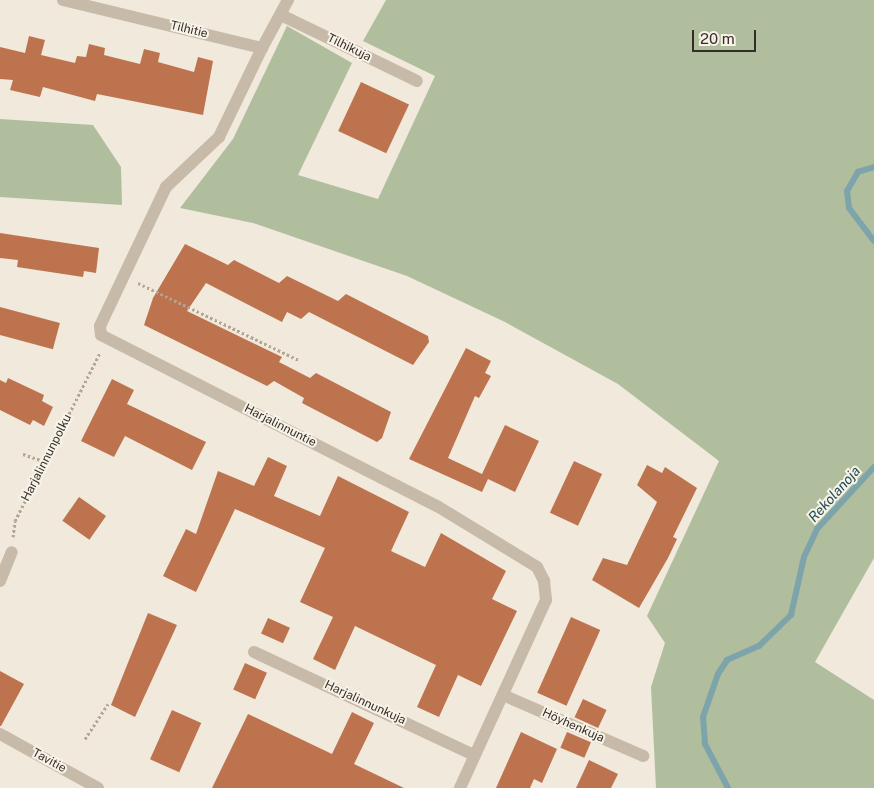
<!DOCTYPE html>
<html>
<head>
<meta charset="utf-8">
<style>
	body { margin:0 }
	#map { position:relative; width:874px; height:788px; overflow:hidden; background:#f0e9dc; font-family:"Public Sans",sans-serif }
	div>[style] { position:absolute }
	.green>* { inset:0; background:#b0be9e }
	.stream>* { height:6px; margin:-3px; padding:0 3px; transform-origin:3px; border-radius:3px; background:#7ea4ab }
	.building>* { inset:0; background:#bd744e; transform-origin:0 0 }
	.path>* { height:3px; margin-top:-1.5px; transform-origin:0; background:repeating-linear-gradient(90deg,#b3a494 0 2.5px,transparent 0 5px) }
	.minor>* { height:12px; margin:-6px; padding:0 6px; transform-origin:6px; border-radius:6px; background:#c7baa9 }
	span { translate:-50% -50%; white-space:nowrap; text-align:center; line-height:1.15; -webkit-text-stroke:4px #f8f3e8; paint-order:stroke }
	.street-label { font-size:12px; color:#352e28 }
	.water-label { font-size:14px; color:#214b53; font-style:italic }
	.scale { position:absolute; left:692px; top:30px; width:64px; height:22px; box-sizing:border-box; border:2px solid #352e28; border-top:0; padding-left:6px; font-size:15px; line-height:18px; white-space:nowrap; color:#352e28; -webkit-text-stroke:4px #f8f3e8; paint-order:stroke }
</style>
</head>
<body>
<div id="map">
	<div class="green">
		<div style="clip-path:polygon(386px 0,874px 0,874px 558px,815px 662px,874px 700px,874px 788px,656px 788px,651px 687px,665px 643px,647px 616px,719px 461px,618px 384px,505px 322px,407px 276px,253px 223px,180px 208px,233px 139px,287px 26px,352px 63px,298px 175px,378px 199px,435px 76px,363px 41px)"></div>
		<div style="clip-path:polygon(0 119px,93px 125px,121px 167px,122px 205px,0 197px)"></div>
	</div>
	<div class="stream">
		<div style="left:874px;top:167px;width:17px;rotate:163deg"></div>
		<div style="left:858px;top:172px;width:22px;rotate:120deg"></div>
		<div style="left:847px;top:191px;width:17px;rotate:83deg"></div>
		<div style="left:849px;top:208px;width:41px;rotate:52.9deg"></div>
		<div style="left:728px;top:788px;width:50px;rotate:-117.6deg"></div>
		<div style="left:705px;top:744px;width:27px;rotate:-94deg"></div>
		<div style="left:703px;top:717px;width:46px;rotate:-70.8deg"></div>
		<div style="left:718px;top:674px;width:17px;rotate:-57deg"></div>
		<div style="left:727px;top:660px;width:35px;rotate:-24deg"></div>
		<div style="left:759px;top:646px;width:45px;rotate:-44.1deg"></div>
		<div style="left:791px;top:615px;width:59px;rotate:-77.4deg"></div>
		<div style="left:804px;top:557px;width:31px;rotate:-65deg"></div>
		<div style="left:817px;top:529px;width:84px;rotate:-47.4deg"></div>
	</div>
	<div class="building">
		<div style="clip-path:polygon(29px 36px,45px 40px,41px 55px,75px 63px,77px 56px,86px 57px,89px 44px,105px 48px,104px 55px,140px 64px,144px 49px,160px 53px,158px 62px,194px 72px,198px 57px,213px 61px,203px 115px,97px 94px,95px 101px,43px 87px,40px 97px,10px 90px,13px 80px,0 79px,0 47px,25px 53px)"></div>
		<div style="left:361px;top:82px;width:53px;height:54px;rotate:25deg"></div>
		<div style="clip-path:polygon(0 233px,99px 248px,96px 273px,84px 271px,83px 277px,17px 267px,18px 260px,0 258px)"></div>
		<div style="clip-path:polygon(185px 244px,228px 265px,234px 260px,279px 283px,287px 276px,338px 301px,346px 294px,428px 336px,429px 342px,413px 365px,309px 312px,301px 319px,287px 312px,282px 322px,206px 283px,187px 311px,282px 357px,279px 362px,310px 378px,316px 373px,391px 412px,382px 438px,377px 442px,302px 403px,304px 398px,274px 381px,267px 386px,144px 325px,153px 298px)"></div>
		<div style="left:0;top:307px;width:62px;height:27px;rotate:15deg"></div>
		<div style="clip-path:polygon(466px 348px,491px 361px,485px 373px,491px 376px,479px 398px,475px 396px,448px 458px,482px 474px,505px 425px,539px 441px,515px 492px,488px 479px,482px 492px,409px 459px)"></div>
		<div style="clip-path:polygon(8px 378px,44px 395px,42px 401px,53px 407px,44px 426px,33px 420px,30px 425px,0 410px,0 380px,6px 383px)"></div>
		<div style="clip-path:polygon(112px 379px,134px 390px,127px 404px,206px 442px,192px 470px,125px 436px,114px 457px,81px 441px)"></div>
		<div style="clip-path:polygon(268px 457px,287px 466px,274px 496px,320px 516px,338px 476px,409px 512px,391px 551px,425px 567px,441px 533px,506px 571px,492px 599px,517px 611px,481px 686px,458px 675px,439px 717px,417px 707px,436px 665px,355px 626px,335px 670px,313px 659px,333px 617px,300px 602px,325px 548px,235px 509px,196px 592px,163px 576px,186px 529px,196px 534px,218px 471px,254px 486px)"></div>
		<div style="left:574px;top:461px;width:31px;height:57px;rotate:25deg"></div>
		<div style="clip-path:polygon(647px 465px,662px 473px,665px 467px,697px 488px,673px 537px,677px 539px,668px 558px,639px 608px,592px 580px,603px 558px,627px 565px,657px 502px,637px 485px)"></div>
		<div style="left:79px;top:497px;width:33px;height:29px;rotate:35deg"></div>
		<div style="clip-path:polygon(148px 613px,177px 625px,135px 717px,111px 705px)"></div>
		<div style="left:571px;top:617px;width:32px;height:83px;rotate:24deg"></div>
		<div style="left:268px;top:618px;width:24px;height:17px;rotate:24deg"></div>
		<div style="left:245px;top:663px;width:24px;height:29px;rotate:24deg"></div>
		<div style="clip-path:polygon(0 671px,24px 684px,1px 726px,0 726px)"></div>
		<div style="left:583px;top:699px;width:26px;height:20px;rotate:25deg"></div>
		<div style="left:172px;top:710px;width:32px;height:54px;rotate:24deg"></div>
		<div style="clip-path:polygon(352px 712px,374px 723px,354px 764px,404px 788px,212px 788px,248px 714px,332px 754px)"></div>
		<div style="clip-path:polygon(521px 732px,557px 749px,542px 783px,534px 779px,530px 788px,496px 788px)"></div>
		<div style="left:567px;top:732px;width:26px;height:17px;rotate:23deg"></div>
		<div style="clip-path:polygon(589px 760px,618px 774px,611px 788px,576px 788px)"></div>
	</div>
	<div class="path">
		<div style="left:138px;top:283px;width:178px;rotate:25.6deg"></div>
		<div style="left:23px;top:454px;width:24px;rotate:19deg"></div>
		<div style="left:13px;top:537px;width:16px;rotate:-83deg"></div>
		<div style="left:15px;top:521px;width:188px;rotate:-63.2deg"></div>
		<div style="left:85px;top:739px;width:42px;rotate:-56.7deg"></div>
	</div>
	<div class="minor">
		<div style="left:63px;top:0;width:205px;rotate:13.6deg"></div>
		<div style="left:262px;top:48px;width:55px;rotate:-61.6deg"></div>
		<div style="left:281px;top:15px;width:151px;rotate:25.9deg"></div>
		<div style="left:262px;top:48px;width:99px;rotate:115.8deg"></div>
		<div style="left:219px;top:137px;width:73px;rotate:136.7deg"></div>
		<div style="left:166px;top:187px;width:154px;rotate:115.4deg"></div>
		<div style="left:100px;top:326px;width:9px;rotate:84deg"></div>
		<div style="left:101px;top:335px;width:377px;rotate:27deg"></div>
		<div style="left:437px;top:506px;width:117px;rotate:31.4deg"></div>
		<div style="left:537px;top:567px;width:16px;rotate:63deg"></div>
		<div style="left:544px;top:581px;width:19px;rotate:84deg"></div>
		<div style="left:546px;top:600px;width:207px;rotate:114.6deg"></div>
		<div style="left:0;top:581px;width:31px;rotate:-68deg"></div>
		<div style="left:254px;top:652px;width:243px;rotate:25.1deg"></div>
		<div style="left:503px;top:695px;width:153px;rotate:23.5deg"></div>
		<div style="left:0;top:734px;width:112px;rotate:28.9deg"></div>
	</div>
	<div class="street-label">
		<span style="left:189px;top:30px;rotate:14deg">Tilhitie</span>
		<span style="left:349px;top:48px;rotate:26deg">Tilhikuja</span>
		<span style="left:280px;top:426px;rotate:27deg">Harjalinnuntie</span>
		<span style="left:47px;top:458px;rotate:-63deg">Harjalinnunpolku</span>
		<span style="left:365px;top:703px;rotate:25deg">Harjalinnunkuja</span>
		<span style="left:573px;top:726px;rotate:24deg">Höyhenkuja</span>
		<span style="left:49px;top:761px;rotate:29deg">Tavitie</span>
	</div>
	<div class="water-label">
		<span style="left:834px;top:494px;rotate:-48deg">Rekolanoja</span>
	</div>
	<div class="scale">20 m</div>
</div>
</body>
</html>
